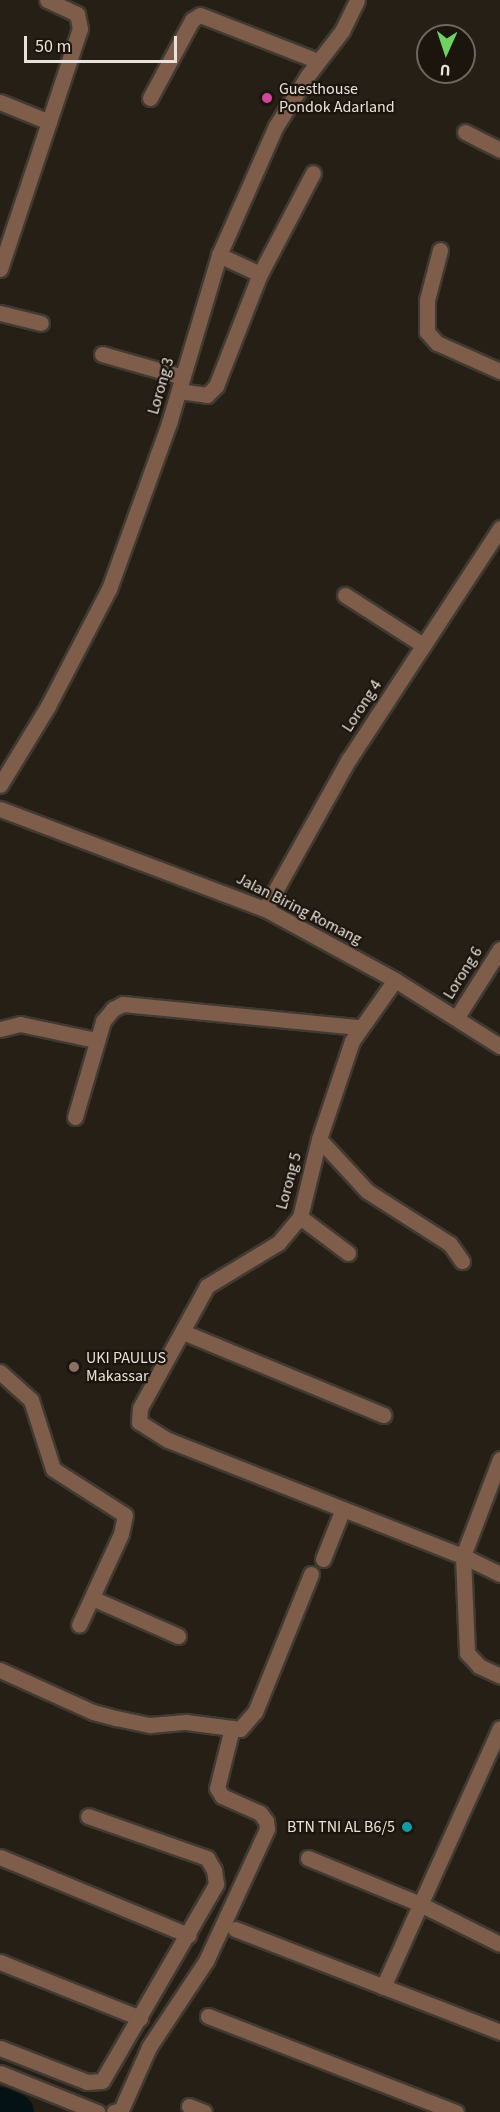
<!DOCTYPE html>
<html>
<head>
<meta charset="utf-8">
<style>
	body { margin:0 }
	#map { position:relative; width:500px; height:2112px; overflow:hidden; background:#261f16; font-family:"Source Sans 3",sans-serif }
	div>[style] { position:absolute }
	.river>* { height:38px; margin:-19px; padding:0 19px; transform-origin:19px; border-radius:19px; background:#041115 }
	.roads { filter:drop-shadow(2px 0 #413a32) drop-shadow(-2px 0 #413a32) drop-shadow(0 2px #413a32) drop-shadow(0 -2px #413a32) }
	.minor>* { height:15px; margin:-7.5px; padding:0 7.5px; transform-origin:7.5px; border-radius:7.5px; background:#7e5d4b }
	.dots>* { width:16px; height:16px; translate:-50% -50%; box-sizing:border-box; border:3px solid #1c150d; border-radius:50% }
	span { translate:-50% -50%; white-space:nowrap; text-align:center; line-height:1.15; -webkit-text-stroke:4.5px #1c150d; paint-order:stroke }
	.poi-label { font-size:16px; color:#e7e2dc }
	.left { translate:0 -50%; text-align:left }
	.right { translate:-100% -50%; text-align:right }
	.street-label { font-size:16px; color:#e7e2dc }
	.north { position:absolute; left:416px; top:24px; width:60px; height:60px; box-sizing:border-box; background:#1c150d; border:2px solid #6d6760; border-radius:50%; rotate:183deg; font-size:16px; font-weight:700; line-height:24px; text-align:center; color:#e7e2dc }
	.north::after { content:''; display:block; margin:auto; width:21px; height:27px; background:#6ed360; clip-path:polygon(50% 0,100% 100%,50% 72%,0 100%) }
	.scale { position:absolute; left:24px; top:36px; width:153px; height:27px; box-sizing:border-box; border:3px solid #e7e2dc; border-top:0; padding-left:8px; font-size:18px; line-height:21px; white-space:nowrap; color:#e7e2dc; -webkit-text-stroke:4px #1c150d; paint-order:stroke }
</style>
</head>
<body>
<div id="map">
	<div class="river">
		<div style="left:0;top:2106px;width:16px;rotate:22deg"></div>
	</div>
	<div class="roads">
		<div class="minor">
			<div style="left:150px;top:98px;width:89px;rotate:-61.7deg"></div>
			<div style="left:192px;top:20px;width:9px;rotate:-32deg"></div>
			<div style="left:200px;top:15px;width:127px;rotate:21.3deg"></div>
			<div style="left:0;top:102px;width:53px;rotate:22.2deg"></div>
			<div style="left:465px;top:132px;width:39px;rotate:27deg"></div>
			<div style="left:440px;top:250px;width:52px;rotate:104.6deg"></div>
			<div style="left:427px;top:300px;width:32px;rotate:90deg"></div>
			<div style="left:427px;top:332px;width:15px;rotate:48deg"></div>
			<div style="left:437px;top:343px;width:69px;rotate:24deg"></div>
			<div style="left:219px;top:255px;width:45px;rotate:24.9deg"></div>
			<div style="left:0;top:269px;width:253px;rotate:-71.6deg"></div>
			<div style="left:80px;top:29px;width:15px;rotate:-101deg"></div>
			<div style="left:77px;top:14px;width:33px;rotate:-155deg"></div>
			<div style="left:0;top:313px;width:42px;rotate:13.7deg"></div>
			<div style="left:102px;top:354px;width:84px;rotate:15.9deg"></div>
			<div style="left:179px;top:391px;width:28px;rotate:8deg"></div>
			<div style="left:207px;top:395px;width:13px;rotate:-45deg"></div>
			<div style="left:216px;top:386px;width:120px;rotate:-68.6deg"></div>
			<div style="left:260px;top:274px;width:114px;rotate:-62.3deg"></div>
			<div style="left:345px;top:595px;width:93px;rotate:32.7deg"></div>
			<div style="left:0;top:785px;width:92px;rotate:-58.7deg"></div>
			<div style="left:48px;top:706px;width:132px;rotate:-62.5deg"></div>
			<div style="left:109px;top:589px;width:177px;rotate:-70.1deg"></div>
			<div style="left:169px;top:423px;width:175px;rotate:-73.4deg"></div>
			<div style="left:219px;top:255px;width:141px;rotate:-66.2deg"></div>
			<div style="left:276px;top:126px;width:60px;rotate:-57.9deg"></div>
			<div style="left:308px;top:75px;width:56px;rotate:-52.3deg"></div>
			<div style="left:342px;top:31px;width:34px;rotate:-64deg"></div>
			<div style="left:0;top:809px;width:283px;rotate:20.7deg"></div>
			<div style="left:265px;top:909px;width:148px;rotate:28.6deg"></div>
			<div style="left:395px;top:980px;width:124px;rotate:32.2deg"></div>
			<div style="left:265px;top:909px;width:172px;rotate:-60.8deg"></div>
			<div style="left:349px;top:759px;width:276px;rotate:-56.8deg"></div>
			<div style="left:395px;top:980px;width:75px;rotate:125.2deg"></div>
			<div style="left:352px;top:1041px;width:103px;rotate:108.6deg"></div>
			<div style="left:319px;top:1139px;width:80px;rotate:103.7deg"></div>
			<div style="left:300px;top:1217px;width:34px;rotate:130deg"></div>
			<div style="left:278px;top:1243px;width:83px;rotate:148.8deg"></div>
			<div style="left:207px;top:1286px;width:139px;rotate:118.8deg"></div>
			<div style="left:140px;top:1408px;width:14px;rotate:94deg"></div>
			<div style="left:139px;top:1422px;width:34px;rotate:32deg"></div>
			<div style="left:168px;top:1440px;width:317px;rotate:21.5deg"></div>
			<div style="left:463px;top:1556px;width:97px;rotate:87.6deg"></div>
			<div style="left:467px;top:1653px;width:18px;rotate:47deg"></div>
			<div style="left:479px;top:1666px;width:23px;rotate:25deg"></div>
			<div style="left:457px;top:1017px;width:80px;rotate:-57.7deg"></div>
			<div style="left:0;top:1029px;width:21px;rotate:-14deg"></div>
			<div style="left:20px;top:1024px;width:78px;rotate:11.9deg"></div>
			<div style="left:75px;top:1117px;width:100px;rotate:-73.7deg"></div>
			<div style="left:103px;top:1021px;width:16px;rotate:-50deg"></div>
			<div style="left:113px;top:1009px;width:11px;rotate:-27deg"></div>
			<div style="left:123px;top:1004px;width:237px;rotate:5.6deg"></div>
			<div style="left:319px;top:1139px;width:71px;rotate:47.3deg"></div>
			<div style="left:367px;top:1191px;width:98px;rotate:32.6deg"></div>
			<div style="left:450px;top:1244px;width:21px;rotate:55deg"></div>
			<div style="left:300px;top:1217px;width:60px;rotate:36.9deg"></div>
			<div style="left:183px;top:1332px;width:217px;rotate:22.5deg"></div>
			<div style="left:0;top:1372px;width:42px;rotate:42.1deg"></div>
			<div style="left:31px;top:1400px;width:72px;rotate:72.3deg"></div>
			<div style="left:53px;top:1469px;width:85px;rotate:32.6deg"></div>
			<div style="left:125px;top:1515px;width:19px;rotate:102deg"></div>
			<div style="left:121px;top:1534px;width:100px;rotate:114.8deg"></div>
			<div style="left:500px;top:1459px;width:104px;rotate:110.9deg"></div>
			<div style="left:463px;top:1556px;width:41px;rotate:25.9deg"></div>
			<div style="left:323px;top:1559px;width:52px;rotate:-68.4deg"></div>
			<div style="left:92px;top:1598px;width:94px;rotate:23.8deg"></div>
			<div style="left:0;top:1670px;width:102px;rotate:24.3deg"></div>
			<div style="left:93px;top:1712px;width:24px;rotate:15deg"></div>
			<div style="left:116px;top:1718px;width:35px;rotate:12deg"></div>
			<div style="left:150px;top:1725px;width:36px;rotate:-5deg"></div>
			<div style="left:186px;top:1722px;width:54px;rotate:7.4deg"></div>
			<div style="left:240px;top:1729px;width:23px;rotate:-49deg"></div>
			<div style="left:255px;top:1712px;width:149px;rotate:-67.9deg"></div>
			<div style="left:0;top:1857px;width:204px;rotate:22.5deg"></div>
			<div style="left:308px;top:1858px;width:121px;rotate:22.3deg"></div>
			<div style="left:420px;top:1904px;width:89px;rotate:26.6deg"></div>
			<div style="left:235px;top:1929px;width:284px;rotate:21.2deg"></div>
			<div style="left:0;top:1962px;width:151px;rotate:21.8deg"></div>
			<div style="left:383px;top:1987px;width:284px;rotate:-65.7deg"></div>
			<div style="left:208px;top:2016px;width:266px;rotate:21.2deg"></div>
			<div style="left:0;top:2048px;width:93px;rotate:21.3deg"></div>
			<div style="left:87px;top:2082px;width:15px;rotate:-4deg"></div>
			<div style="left:102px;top:2081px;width:228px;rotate:-59.9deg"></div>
			<div style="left:216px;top:1884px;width:14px;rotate:-98deg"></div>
			<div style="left:214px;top:1870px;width:14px;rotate:-120deg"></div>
			<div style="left:207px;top:1858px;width:126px;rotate:-160.6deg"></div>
			<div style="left:0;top:2073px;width:105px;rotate:21.9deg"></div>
			<div style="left:189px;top:2106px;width:16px;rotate:22deg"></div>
			<div style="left:114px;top:2112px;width:7px;rotate:-16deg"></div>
			<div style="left:121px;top:2110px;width:69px;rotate:-66deg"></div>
			<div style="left:149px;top:2047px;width:103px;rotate:-56.5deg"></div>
			<div style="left:206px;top:1961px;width:145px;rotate:-65.2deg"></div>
			<div style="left:267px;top:1829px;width:8px;rotate:-97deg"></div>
			<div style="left:266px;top:1821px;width:10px;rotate:-127deg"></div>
			<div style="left:260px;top:1813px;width:42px;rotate:-155.9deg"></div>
			<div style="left:222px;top:1796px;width:9px;rotate:-122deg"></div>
			<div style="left:217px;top:1788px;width:62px;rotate:-76deg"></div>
		</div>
	</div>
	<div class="dots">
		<div style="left:267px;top:98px;background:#d1479c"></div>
		<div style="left:74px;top:1367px;background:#8d6e63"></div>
		<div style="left:407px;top:1827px;background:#0f9aa8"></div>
	</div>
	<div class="poi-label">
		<span class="left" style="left:279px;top:98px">Guesthouse<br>Pondok Adarland</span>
		<span class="left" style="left:86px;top:1367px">UKI PAULUS<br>Makassar</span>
		<span class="right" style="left:395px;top:1827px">BTN TNI AL B6/5</span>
	</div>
	<div class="street-label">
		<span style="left:161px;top:386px;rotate:-74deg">Lorong 3</span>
		<span style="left:362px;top:706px;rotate:-57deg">Lorong 4</span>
		<span style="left:299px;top:909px;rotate:27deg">Jalan Biring Romang</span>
		<span style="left:463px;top:973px;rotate:-58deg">Lorong 6</span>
		<span style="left:289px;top:1181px;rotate:-75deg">Lorong 5</span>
	</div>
	<div class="north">U</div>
	<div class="scale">50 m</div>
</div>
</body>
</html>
